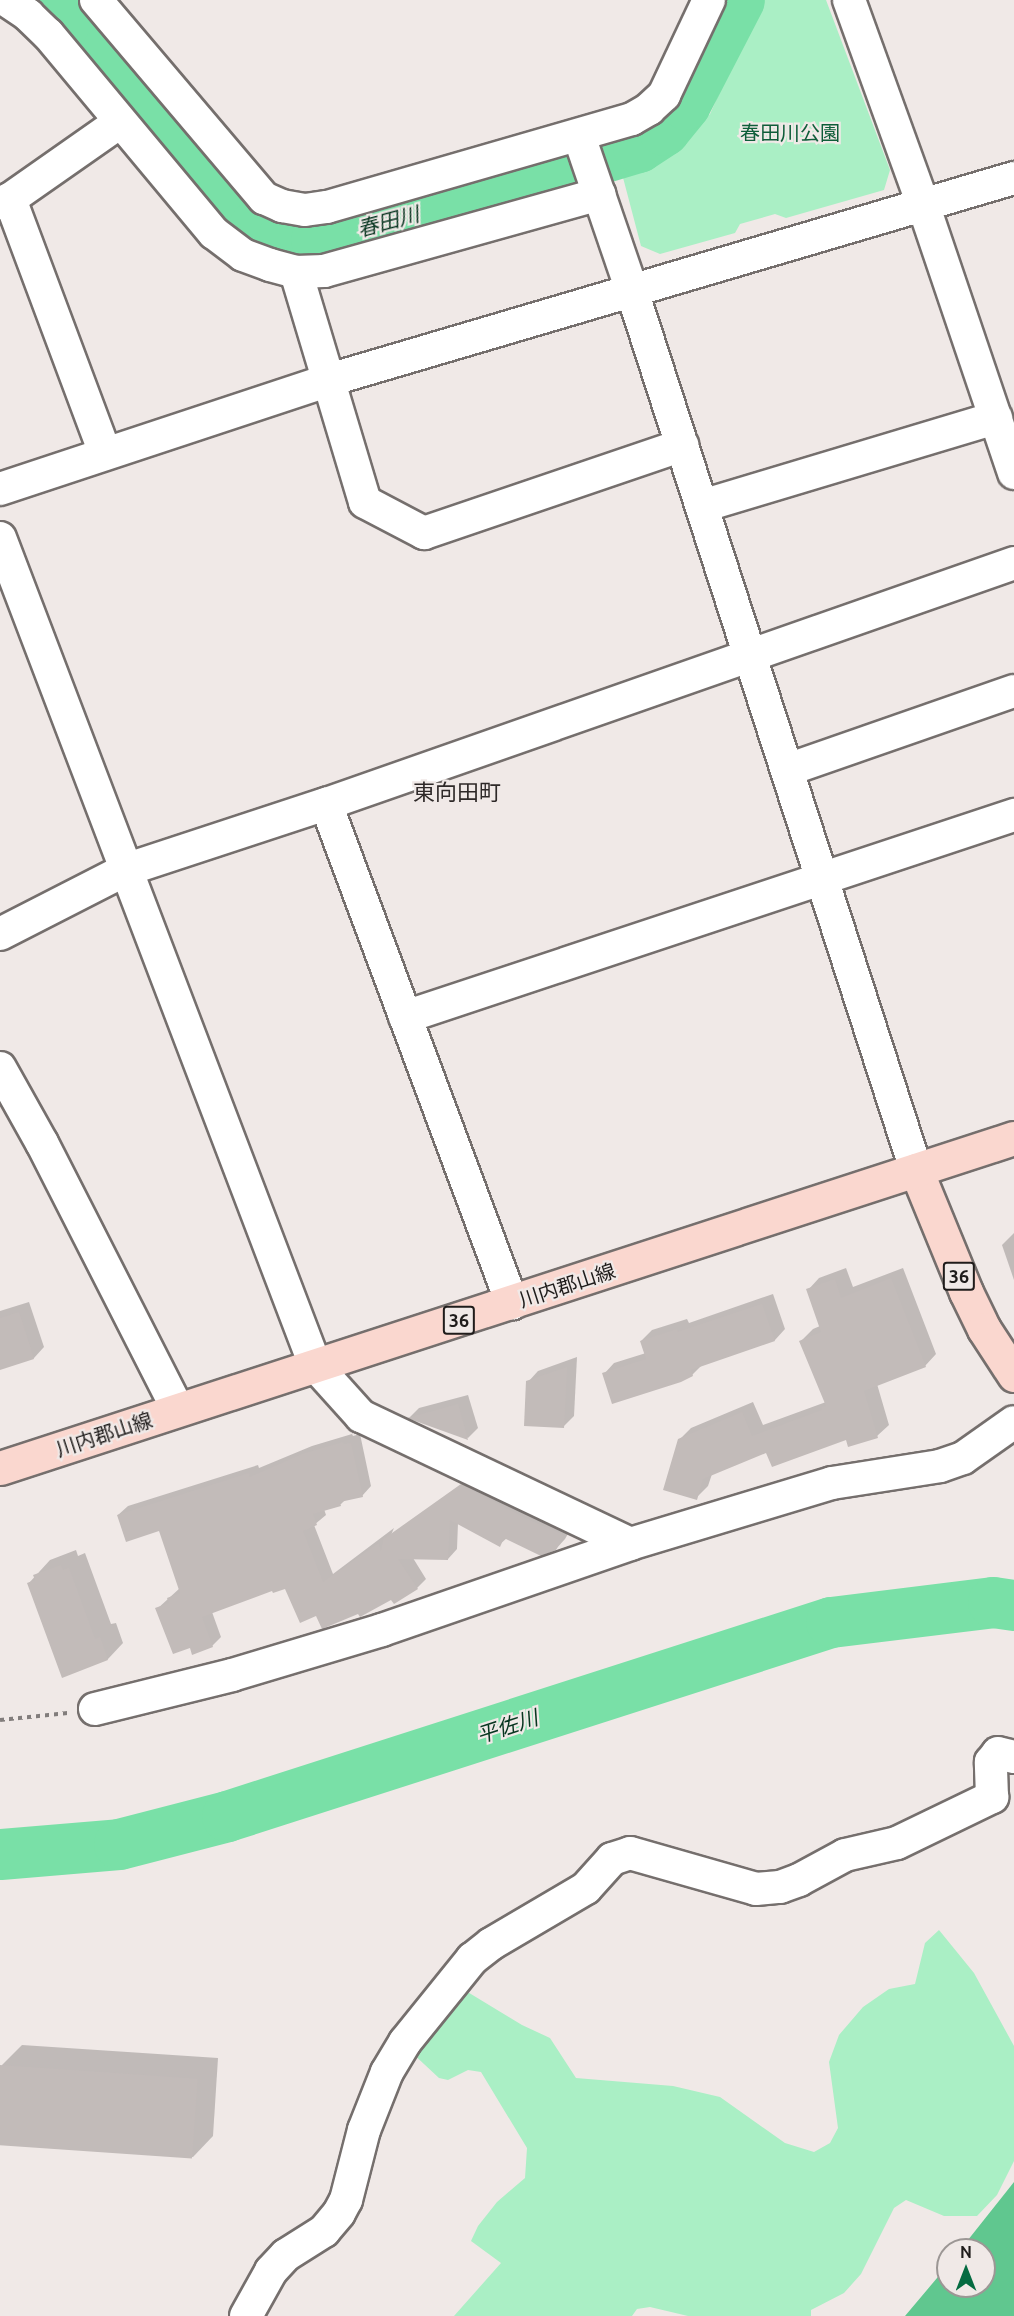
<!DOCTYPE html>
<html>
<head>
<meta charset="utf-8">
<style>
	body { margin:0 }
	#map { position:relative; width:1014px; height:2316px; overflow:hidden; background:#f0e9e7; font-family:Ubuntu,"Noto Sans JP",sans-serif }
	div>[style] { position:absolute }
	.green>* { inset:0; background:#aaefc5 }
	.forest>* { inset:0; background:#60c78f }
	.shadow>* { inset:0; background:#0003 }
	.river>* { height:51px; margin:-25.5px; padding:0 25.5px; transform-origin:25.5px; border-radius:25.5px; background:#79e0a7 }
	.building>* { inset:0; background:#c2bbb9; transform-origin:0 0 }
	.path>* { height:4px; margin-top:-2px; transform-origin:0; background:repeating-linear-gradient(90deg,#827d7c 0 4.5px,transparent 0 9px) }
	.roads { filter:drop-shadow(2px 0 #756f6d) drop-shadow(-2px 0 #756f6d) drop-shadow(0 2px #756f6d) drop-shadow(0 -2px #756f6d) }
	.minor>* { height:32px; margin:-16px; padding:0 16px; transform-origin:16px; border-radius:16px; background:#fff }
	.major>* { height:33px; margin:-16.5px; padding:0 16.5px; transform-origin:16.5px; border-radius:16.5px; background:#fad7cf }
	span { translate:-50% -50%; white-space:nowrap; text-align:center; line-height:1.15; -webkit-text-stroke:4.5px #f0e9e7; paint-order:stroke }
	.shield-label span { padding:2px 4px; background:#f0e9e7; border:2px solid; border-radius:4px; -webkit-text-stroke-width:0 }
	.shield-label { font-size:18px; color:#1f1c1b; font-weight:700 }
	.park-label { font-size:20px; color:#0e5d39 }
	.street-label { font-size:20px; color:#1f1c1b }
	.water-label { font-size:21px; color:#083620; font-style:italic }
	.quarter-label { font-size:22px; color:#2e2928 }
	.north { position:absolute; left:936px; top:2238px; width:60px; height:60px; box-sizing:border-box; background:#f0e9e7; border:2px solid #9c9795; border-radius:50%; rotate:0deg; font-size:16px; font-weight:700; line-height:24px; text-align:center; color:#1f1c1b }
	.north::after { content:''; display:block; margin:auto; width:21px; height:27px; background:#056b41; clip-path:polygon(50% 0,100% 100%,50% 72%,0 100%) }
</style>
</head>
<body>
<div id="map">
	<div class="green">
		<div style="clip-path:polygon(763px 0,826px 0,890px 170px,884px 190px,786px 218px,775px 214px,740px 224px,735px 233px,660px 254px,641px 246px,621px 170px,671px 152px,710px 114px,758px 7px)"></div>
		<div style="clip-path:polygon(939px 1930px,974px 1973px,1014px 2046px,1014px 2161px,997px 2195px,977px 2216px,944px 2216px,906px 2200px,894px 2208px,861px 2274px,844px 2293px,811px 2310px,811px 2316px,688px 2316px,650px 2307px,637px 2309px,632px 2316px,454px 2316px,501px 2263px,471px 2241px,478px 2226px,497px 2202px,525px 2178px,527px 2148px,481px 2072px,468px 2070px,448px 2080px,439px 2078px,410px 2051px,461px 1988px,522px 2025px,550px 2038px,576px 2078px,673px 2086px,720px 2097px,785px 2143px,814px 2152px,830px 2143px,838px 2128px,829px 2062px,839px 2035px,863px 2007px,889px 1989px,915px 1984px,925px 1943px)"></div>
	</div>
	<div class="forest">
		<div style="clip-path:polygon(1014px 2182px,1014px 2316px,905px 2316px,948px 2265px,948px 2286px,984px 2286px,984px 2250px,960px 2250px)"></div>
	</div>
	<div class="shadow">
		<div style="clip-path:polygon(1014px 1233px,1014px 1280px,1002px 1245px)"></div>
		<div style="clip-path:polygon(846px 1268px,853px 1287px,903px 1268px,936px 1354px,925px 1366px,877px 1384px,889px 1425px,877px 1436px,847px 1438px,767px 1451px,712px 1474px,708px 1486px,696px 1498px,679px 1440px,691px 1428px,753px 1402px,763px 1425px,826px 1402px,801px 1341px,813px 1329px,820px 1326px,808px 1290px,819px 1278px)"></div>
		<div style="clip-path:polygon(773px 1294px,785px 1329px,775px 1340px,703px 1364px,692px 1375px,604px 1374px,614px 1363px,646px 1353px,641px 1341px,652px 1330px,687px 1319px,689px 1323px)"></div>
		<div style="clip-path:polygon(29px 1302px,44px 1347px,34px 1358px,0 1368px,0 1311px)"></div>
		<div style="clip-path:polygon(577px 1357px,574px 1416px,563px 1427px,528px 1382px,538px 1371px)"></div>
		<div style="clip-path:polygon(468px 1395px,478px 1428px,468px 1438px,410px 1417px,419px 1408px)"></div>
		<div style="clip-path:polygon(352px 1434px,353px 1436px,360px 1434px,371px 1486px,362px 1496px,346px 1499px,341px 1504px,324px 1509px,326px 1515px,314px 1525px,333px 1574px,394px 1528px,391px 1535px,468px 1480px,573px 1525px,565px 1539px,556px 1549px,507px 1538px,499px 1545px,458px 1523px,457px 1549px,448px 1559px,413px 1558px,426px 1579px,417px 1588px,359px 1612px,317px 1614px,286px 1587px,273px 1589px,212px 1612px,221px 1637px,212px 1646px,190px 1646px,157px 1609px,180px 1588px,160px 1529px,118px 1515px,128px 1506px,258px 1465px,259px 1468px,312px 1446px)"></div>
		<div style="clip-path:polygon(76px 1550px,78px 1556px,85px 1553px,111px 1624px,116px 1623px,123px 1643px,108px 1659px,63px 1676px,29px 1583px,50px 1560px)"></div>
		<div style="clip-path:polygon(22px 2045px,218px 2058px,213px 2136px,193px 2157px,0 2144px,2px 2065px)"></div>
	</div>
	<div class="river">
		<div style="left:52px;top:0;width:74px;rotate:42.3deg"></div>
		<div style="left:107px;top:50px;width:229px;rotate:50.1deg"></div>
		<div style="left:254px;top:226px;width:31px;rotate:17deg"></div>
		<div style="left:284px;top:235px;width:32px;rotate:7deg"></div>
		<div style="left:316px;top:239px;width:58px;rotate:-12.8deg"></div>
		<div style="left:373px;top:226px;width:277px;rotate:-16.6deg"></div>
		<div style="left:638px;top:147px;width:31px;rotate:-33deg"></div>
		<div style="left:664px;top:130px;width:33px;rotate:-51deg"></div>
		<div style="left:685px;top:104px;width:117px;rotate:-62.6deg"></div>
		<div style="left:0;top:1854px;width:119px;rotate:-4.8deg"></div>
		<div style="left:119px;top:1844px;width:112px;rotate:-14.5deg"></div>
		<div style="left:227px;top:1816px;width:634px;rotate:-17.81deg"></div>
		<div style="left:831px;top:1622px;width:163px;rotate:-7deg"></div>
		<div style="left:993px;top:1602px;width:21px;rotate:8deg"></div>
	</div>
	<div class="building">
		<div style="clip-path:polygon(891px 1278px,926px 1367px,864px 1391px,878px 1438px,848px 1447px,846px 1440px,772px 1467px,766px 1453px,703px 1479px,697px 1500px,663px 1490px,678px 1439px,742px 1412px,752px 1436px,822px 1410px,821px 1407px,826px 1406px,799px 1341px,821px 1332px,806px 1289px,835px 1279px,841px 1298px)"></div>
		<div style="clip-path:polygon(762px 1304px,775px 1341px,691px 1370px,693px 1376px,681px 1382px,612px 1404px,602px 1373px,646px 1359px,640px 1341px,677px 1329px,678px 1332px)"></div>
		<div style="clip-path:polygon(19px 1312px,34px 1359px,0 1370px,0 1318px)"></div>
		<div style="clip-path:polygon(567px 1367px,564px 1428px,524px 1426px,526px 1381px)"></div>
		<div style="clip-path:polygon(458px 1404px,468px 1440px,407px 1418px)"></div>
		<div style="clip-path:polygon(343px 1442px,344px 1444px,351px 1443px,363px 1497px,340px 1502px,341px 1506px,313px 1514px,317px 1525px,303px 1531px,323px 1582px,379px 1543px,381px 1551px,384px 1536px,385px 1538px,461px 1484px,525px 1518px,564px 1535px,556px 1550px,541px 1556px,504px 1538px,500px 1547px,450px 1520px,448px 1560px,398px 1559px,418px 1589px,394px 1604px,391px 1600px,360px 1617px,358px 1614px,322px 1629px,316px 1616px,300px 1623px,285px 1589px,273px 1593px,272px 1591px,202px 1617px,213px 1647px,192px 1655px,190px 1648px,173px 1654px,155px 1608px,169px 1603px,167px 1598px,180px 1593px,159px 1531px,126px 1542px,117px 1515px,249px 1473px,250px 1477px,302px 1454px)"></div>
		<div style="clip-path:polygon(61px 1565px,63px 1570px,69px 1568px,95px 1639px,100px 1637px,108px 1660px,62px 1678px,27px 1583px,35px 1580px,33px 1575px)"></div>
		<div style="left:0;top:2065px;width:198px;height:80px;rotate:4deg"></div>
	</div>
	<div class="path">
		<div style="left:0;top:1720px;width:68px;rotate:-5.9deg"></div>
	</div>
	<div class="roads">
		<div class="minor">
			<div style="left:6px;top:0;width:27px;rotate:34deg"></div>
			<div style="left:28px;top:15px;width:28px;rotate:44deg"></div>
			<div style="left:48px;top:34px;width:259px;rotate:50.2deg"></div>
			<div style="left:214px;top:233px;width:36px;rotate:37deg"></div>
			<div style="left:243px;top:255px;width:29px;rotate:20deg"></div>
			<div style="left:270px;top:265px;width:27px;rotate:15deg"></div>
			<div style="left:296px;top:272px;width:28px;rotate:-2deg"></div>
			<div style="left:324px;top:271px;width:286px;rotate:-15.6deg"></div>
			<div style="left:96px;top:0;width:260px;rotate:49.7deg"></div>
			<div style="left:264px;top:198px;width:20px;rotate:24deg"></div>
			<div style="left:282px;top:206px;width:23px;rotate:10deg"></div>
			<div style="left:305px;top:210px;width:22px;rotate:-8deg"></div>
			<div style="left:327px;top:207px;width:317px;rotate:-16.1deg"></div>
			<div style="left:632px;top:119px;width:20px;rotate:-30deg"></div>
			<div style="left:649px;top:109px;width:21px;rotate:-43deg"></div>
			<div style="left:664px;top:95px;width:105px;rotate:-64.7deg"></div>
			<div style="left:849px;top:0;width:217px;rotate:70.1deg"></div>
			<div style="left:923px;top:204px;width:284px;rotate:71.3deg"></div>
			<div style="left:579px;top:136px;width:164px;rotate:71.1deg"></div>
			<div style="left:632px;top:291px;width:924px;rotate:72.09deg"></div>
			<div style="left:10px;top:199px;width:271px;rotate:69.5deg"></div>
			<div style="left:0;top:203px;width:11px;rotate:-22deg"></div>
			<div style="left:10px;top:199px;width:134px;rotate:-35deg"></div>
			<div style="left:296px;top:272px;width:240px;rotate:73.3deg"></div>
			<div style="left:365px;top:502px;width:67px;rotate:27.7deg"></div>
			<div style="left:424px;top:533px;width:273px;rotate:-18.8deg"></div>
			<div style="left:0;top:489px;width:347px;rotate:-18.3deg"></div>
			<div style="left:329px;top:380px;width:714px;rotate:-16.43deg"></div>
			<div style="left:702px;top:506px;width:307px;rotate:-16.7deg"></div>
			<div style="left:0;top:538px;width:885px;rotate:69.15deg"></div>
			<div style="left:315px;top:1365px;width:69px;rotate:48deg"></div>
			<div style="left:361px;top:1416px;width:298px;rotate:25.4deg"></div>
			<div style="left:787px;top:770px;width:240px;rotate:-19.2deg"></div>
			<div style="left:326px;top:804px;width:533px;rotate:69.56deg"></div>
			<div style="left:0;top:934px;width:140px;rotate:-27.1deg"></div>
			<div style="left:125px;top:870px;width:212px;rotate:-18.2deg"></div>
			<div style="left:326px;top:804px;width:729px;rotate:-19.3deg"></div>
			<div style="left:405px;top:1017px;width:642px;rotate:-18.35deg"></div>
			<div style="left:0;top:1068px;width:86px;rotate:60.8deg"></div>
			<div style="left:42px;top:1143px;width:300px;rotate:63deg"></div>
			<div style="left:95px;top:1709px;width:141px;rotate:-13.9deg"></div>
			<div style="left:232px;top:1675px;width:157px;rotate:-16.7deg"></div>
			<div style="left:382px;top:1630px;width:262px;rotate:-19.1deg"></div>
			<div style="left:630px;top:1544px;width:211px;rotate:-16.8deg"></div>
			<div style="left:832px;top:1483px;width:109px;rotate:-8.9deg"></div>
			<div style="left:940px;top:1466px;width:24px;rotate:-19deg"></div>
			<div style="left:963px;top:1458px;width:62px;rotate:-35.2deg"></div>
			<div style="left:246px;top:2316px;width:51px;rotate:-60.9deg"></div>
			<div style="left:271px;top:2271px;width:22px;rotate:-47deg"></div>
			<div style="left:286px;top:2255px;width:45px;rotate:-32.3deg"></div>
			<div style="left:324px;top:2231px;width:23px;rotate:-50deg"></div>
			<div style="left:339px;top:2213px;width:15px;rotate:-62deg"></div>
			<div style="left:346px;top:2200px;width:72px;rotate:-75.6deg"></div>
			<div style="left:364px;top:2130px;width:62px;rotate:-68.4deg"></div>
			<div style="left:387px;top:2072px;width:35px;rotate:-59deg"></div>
			<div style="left:405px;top:2042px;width:107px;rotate:-51.1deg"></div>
			<div style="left:472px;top:1959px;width:24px;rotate:-38deg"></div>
			<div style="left:491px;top:1944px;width:110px;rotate:-30.5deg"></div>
			<div style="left:586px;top:1888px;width:39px;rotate:-48deg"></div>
			<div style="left:612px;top:1859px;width:19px;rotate:-18deg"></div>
			<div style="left:630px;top:1853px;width:131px;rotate:15.9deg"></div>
			<div style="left:756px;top:1889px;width:24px;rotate:-5deg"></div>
			<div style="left:780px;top:1887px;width:20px;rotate:-20deg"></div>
			<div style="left:799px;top:1880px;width:52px;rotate:-28.5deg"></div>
			<div style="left:845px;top:1855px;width:53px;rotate:-13deg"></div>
			<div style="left:897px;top:1843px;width:106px;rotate:-25.8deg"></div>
			<div style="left:992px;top:1797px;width:35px;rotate:-92deg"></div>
			<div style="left:991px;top:1762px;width:11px;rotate:-52deg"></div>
			<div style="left:998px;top:1753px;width:16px;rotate:14deg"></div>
		</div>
		<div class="major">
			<div style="left:916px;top:1170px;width:132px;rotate:67.7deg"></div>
			<div style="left:966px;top:1292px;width:41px;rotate:64.1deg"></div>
			<div style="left:984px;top:1329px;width:55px;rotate:56.9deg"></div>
			<div style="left:0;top:1468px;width:1066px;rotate:-18.03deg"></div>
		</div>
	</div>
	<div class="shield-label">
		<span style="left:959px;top:1276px">36</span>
		<span style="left:459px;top:1320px">36</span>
	</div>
	<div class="park-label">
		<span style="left:790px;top:132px">春田川公園</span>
	</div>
	<div class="street-label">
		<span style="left:567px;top:1285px;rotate:-18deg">川内郡山線</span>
		<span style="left:104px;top:1434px;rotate:-18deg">川内郡山線</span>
	</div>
	<div class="water-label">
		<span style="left:388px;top:221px;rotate:-15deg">春田川</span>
		<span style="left:507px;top:1726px;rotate:-18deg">平佐川</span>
	</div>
	<div class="quarter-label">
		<span style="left:457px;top:792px">東向田町</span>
	</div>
	<div class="north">N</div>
</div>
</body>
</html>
